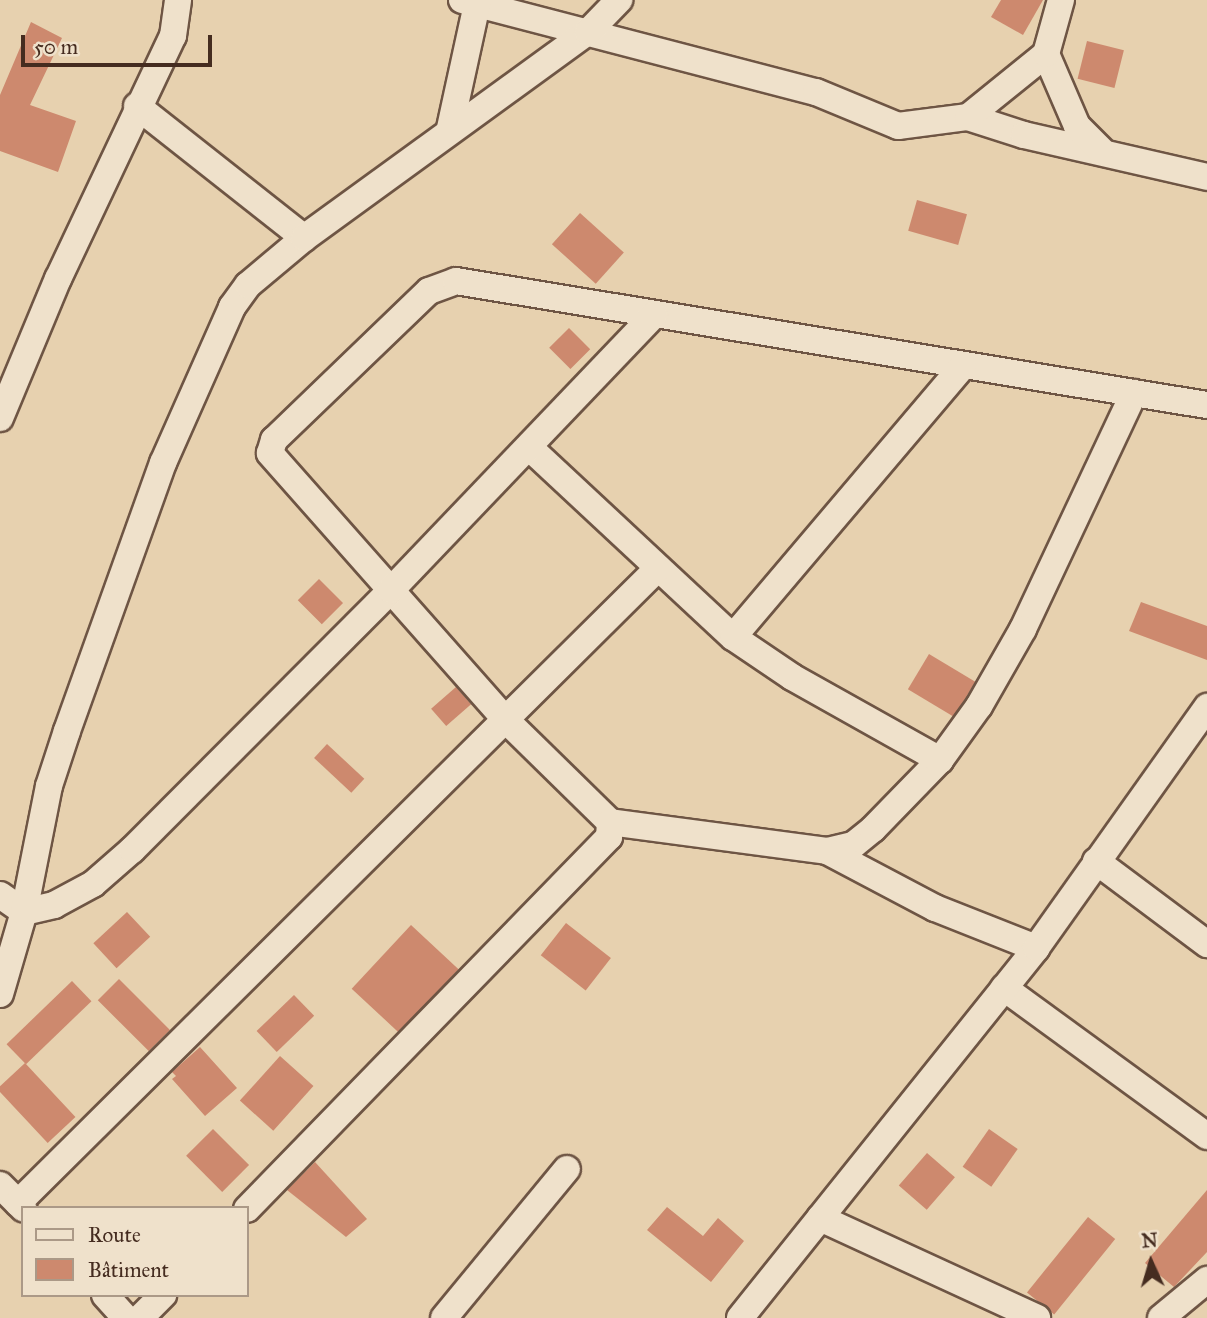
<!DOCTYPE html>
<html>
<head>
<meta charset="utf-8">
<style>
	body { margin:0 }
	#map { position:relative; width:1207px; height:1318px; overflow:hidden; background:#e7d1af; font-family:"IM FELL Great Primer",serif }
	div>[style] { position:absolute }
	.building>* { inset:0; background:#cd896e; transform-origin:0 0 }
	.roads { filter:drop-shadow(2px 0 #6e5544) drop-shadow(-2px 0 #6e5544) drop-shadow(0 2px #6e5544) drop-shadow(0 -2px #6e5544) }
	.minor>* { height:26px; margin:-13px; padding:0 13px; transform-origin:13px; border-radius:13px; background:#efe1cb }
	span { translate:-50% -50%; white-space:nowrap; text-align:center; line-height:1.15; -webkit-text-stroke:5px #efe1cb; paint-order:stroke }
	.legend { position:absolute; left:21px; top:1206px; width:228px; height:91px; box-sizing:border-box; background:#efe1cb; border:2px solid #ab9987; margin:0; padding:9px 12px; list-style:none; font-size:21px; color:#452c20 }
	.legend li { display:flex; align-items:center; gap:14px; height:35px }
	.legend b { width:35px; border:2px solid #ab9987 }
	.north { position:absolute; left:1116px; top:1227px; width:70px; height:70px; -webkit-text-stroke:5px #efe1cb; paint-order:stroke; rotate:356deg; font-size:19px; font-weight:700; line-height:28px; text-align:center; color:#452c20 }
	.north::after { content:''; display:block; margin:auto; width:24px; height:32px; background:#452c20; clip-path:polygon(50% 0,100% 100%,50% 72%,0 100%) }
	.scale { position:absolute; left:21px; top:35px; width:191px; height:32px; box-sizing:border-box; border:4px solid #452c20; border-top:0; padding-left:9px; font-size:21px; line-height:24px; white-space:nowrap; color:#452c20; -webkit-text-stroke:5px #efe1cb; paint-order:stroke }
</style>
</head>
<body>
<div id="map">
	<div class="building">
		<div style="clip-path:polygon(1001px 0,1043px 0,1023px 35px,991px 17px)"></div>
		<div style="clip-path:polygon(31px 22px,62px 38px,30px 105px,76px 121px,58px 172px,0 151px,0 95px)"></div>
		<div style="left:1087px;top:41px;width:38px;height:39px;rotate:14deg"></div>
		<div style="left:917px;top:200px;width:52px;height:32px;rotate:16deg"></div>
		<div style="left:580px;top:213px;width:59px;height:42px;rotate:42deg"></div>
		<div style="left:569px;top:328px;width:30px;height:28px;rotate:45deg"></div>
		<div style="left:319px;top:579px;width:34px;height:30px;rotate:45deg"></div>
		<div style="clip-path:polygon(1141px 602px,1207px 626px,1207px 660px,1129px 631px)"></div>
		<div style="left:929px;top:654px;width:54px;height:41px;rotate:31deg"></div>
		<div style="left:456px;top:687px;width:23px;height:33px;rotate:49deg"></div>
		<div style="left:327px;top:744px;width:51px;height:19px;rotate:43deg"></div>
		<div style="left:127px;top:912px;width:34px;height:46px;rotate:47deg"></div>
		<div style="left:566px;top:923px;width:57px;height:41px;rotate:38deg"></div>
		<div style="left:411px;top:925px;width:65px;height:87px;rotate:43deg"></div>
		<div style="left:119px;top:979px;width:72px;height:30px;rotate:45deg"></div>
		<div style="left:72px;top:981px;width:28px;height:91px;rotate:46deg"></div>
		<div style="left:294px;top:995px;width:29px;height:52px;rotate:46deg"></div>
		<div style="clip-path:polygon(200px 1047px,237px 1088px,205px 1116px,172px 1079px,176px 1076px,172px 1072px)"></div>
		<div style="left:280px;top:1056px;width:45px;height:60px;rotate:42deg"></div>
		<div style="left:25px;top:1063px;width:74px;height:38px;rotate:47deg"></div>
		<div style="left:213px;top:1129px;width:51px;height:38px;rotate:45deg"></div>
		<div style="left:989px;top:1129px;width:35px;height:46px;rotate:35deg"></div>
		<div style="left:927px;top:1153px;width:37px;height:43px;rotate:41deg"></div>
		<div style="clip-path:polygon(315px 1162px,367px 1219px,346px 1237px,287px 1190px)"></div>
		<div style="clip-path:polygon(1207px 1190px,1207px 1252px,1174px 1287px,1145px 1263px)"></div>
		<div style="clip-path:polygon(667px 1207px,703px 1236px,718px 1218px,744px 1241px,711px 1282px,647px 1230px)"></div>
		<div style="left:1088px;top:1217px;width:35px;height:97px;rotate:39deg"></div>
	</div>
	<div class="roads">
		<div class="minor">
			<div style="left:462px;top:0;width:366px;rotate:14.6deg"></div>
			<div style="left:816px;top:92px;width:89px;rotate:22.5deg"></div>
			<div style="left:898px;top:126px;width:71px;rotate:-7.3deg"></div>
			<div style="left:968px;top:117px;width:59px;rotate:17.8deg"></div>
			<div style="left:1024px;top:135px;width:188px;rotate:12.9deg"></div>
			<div style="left:1046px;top:54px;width:78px;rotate:66.7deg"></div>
			<div style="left:1077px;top:126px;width:34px;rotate:45deg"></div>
			<div style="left:137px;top:106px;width:213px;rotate:38.3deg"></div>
			<div style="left:968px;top:117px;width:100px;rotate:-38.9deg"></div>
			<div style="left:1046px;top:54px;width:56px;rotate:-74.5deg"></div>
			<div style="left:450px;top:128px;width:131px;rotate:-77.7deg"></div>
			<div style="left:1134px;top:393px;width:261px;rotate:115.2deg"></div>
			<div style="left:1023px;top:629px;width:89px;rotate:119.7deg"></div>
			<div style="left:979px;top:706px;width:67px;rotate:125.8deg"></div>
			<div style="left:940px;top:760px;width:96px;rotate:134.2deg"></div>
			<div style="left:873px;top:829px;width:26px;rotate:141deg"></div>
			<div style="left:853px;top:845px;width:27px;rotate:167deg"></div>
			<div style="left:827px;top:851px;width:219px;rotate:-172.4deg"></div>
			<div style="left:610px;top:822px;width:147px;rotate:-135.6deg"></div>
			<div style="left:505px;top:719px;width:355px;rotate:-131.5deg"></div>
			<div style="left:270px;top:453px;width:14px;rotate:-73deg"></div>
			<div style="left:274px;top:440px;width:215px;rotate:-43.9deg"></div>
			<div style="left:429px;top:291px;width:29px;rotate:-20deg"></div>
			<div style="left:456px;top:281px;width:761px;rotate:9.38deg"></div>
			<div style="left:0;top:418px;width:151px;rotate:-67.4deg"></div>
			<div style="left:58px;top:279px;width:269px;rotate:-64.7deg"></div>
			<div style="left:173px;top:36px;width:36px;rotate:-82deg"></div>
			<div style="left:530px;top:448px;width:277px;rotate:43deg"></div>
			<div style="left:733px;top:637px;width:71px;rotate:34.1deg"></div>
			<div style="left:792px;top:677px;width:170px;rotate:29.3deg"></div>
			<div style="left:733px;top:637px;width:355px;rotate:-49.7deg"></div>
			<div style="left:827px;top:851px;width:122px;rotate:27.8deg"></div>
			<div style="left:935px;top:908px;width:109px;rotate:21.6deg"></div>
			<div style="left:1096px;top:861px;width:139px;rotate:36.8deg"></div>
			<div style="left:0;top:895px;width:29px;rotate:35deg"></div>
			<div style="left:24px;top:912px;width:31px;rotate:-13deg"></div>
			<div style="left:54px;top:905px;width:44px;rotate:-28.3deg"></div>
			<div style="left:93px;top:884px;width:52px;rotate:-41.1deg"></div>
			<div style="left:132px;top:850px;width:367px;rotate:-45.1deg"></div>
			<div style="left:391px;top:590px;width:381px;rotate:-46.3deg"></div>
			<div style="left:1004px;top:988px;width:251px;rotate:36.1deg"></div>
			<div style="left:0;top:994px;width:85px;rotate:-73.7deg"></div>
			<div style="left:24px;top:912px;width:128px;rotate:-78.8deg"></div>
			<div style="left:49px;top:786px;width:58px;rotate:-71.9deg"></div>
			<div style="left:67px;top:731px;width:285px;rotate:-70.3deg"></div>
			<div style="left:163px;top:463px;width:171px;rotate:-66.1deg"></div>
			<div style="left:232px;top:307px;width:27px;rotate:-54deg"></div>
			<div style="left:248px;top:285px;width:73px;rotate:-40deg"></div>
			<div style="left:304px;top:238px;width:351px;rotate:-36deg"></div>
			<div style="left:588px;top:32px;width:45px;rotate:-45.9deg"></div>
			<div style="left:0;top:1185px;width:33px;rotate:45deg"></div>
			<div style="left:18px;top:1203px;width:899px;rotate:-44.77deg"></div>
			<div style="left:247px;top:1209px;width:519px;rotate:-45.78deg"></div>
			<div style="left:609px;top:837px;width:15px;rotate:-86deg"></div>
			<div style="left:820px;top:1218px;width:239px;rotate:24.7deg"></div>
			<div style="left:105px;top:1295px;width:31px;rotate:48deg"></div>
			<div style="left:140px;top:1318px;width:33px;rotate:-45deg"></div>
			<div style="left:444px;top:1318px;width:193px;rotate:-50.5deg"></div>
			<div style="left:740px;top:1318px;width:474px;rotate:-51.3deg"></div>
			<div style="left:1036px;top:948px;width:296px;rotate:-54.6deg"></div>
			<div style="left:1161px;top:1318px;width:60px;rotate:-39.6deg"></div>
		</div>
	</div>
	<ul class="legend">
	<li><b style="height:9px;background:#efe1cb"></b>Route</li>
	<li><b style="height:19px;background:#cd896e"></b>Bâtiment</li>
	</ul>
	<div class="north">N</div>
	<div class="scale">50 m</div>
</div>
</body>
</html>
